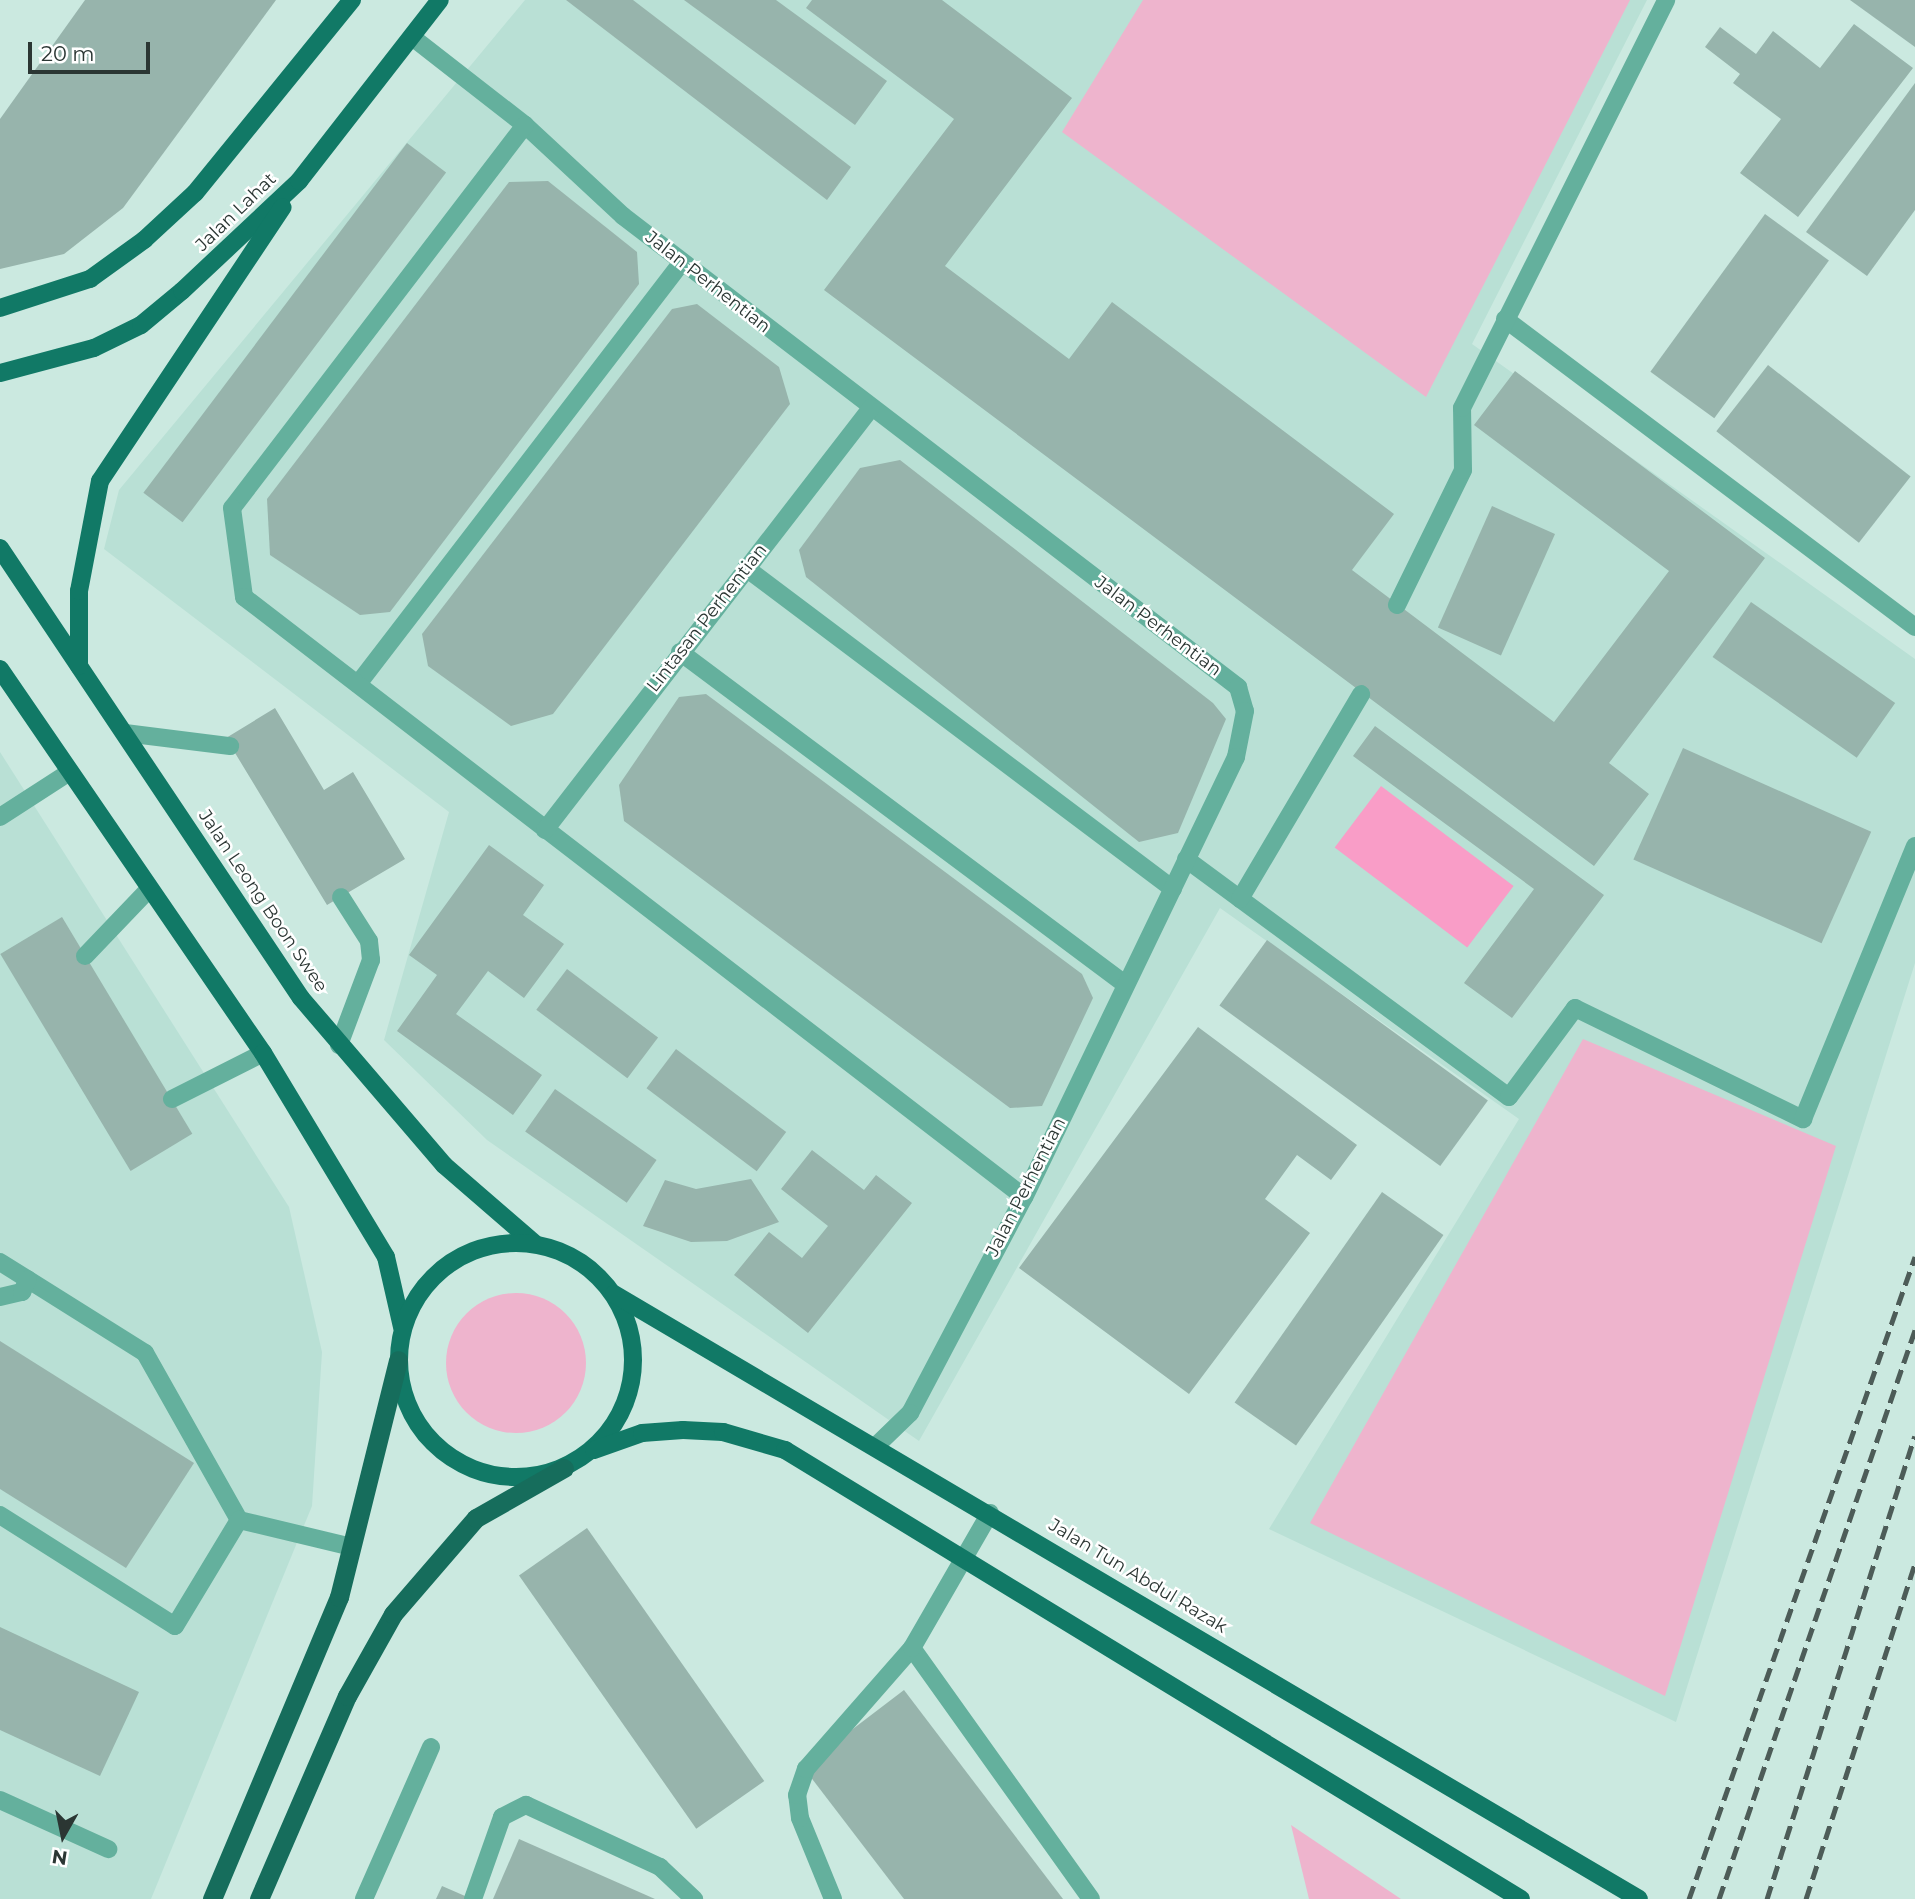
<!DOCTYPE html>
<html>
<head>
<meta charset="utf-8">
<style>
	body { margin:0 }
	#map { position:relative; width:1915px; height:1899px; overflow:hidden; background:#cbe9e0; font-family:Montserrat,sans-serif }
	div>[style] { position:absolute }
	.built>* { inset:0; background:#b9e0d5 }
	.green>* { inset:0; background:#eeb4cd }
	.round { border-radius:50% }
	.water>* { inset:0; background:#f99dc7; transform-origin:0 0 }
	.building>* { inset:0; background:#97b4ac; transform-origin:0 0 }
	.service>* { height:18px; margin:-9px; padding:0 9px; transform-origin:9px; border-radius:9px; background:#64b09d }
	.minor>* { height:18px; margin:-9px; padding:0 9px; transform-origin:9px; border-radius:9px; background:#64b09d }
	.primary>* { height:18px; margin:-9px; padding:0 9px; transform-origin:9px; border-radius:9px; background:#117966 }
	.primary>.ring { margin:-9px; padding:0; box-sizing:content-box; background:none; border:18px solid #117966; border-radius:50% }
	.trunk>* { height:19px; margin:-9.5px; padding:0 9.5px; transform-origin:9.5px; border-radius:9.5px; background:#166d5c }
	.rail>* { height:5px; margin-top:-2.5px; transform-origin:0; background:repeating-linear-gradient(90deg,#4d5c58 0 14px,transparent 0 21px) }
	span { translate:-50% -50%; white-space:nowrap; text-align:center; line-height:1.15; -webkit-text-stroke:5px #fff; paint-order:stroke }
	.street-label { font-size:18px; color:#2b3633 }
	.north { position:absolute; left:28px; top:1801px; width:70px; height:70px; -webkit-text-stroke:5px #fff; paint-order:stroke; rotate:189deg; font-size:19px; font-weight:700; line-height:28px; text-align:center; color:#2b3633 }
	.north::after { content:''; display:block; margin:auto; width:24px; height:32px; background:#2b3633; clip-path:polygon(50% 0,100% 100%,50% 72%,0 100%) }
	.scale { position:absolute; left:28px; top:42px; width:122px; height:32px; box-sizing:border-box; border:4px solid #2b3633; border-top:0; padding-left:9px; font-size:21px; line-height:24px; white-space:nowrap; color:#2b3633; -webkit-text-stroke:5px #fff; paint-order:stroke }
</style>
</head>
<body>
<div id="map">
	<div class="built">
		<div style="clip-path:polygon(525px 0,1647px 0,1472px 344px,1915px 659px,1915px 963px,1676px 1722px,1269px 1529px,1519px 1119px,1220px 908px,919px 1441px,487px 1140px,384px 1040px,449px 812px,104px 549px,119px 490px)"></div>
		<div style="clip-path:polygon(0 752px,289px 1207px,322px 1352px,312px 1506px,151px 1899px,0 1899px)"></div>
	</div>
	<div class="green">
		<div style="clip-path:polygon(1143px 0,1630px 0,1426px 397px,1062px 132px)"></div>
		<div style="clip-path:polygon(1583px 1039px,1836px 1146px,1665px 1696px,1310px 1523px)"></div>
		<div class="round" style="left:446px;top:1293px;width:140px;height:140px"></div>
		<div style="clip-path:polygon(1291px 1825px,1401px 1899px,1309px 1899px)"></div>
	</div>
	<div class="water">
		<div style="left:1381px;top:786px;width:166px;height:77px;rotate:37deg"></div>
	</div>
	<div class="building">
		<div style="clip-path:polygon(85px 0,276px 0,123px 208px,64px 254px,0 269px,0 119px)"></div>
		<div style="clip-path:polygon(566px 0,633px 0,851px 167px,827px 200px)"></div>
		<div style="clip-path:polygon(684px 0,776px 0,887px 81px,855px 125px)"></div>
		<div style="clip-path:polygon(812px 0,942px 0,1072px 98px,945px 266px,1069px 359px,1112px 302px,1394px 514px,1352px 570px,1554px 722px,1669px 571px,1474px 425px,1515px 371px,1765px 558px,1609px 763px,1649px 794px,1594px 866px,824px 290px,954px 119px,806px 8px)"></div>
		<div style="clip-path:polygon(1850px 0,1915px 0,1915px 47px)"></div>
		<div style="clip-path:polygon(1854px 24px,1913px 68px,1798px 217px,1740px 173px,1781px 119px,1733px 83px,1740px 74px,1705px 47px,1720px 27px,1756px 54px,1773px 31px,1820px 68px)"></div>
		<div style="clip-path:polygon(1915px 83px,1915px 210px,1867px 276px,1806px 232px)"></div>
		<div style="left:407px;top:143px;width:49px;height:438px;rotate:37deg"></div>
		<div style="clip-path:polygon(548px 181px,637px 252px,639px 284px,390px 612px,360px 615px,270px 555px,267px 499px,509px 182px)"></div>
		<div style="left:1765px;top:214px;width:79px;height:195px;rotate:36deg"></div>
		<div style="clip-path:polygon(697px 304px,779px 367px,790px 404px,553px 714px,511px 726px,428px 666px,422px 634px,672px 309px)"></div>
		<div style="left:1768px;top:365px;width:181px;height:84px;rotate:38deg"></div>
		<div style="clip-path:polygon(900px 460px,1213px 703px,1226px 719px,1178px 833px,1139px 842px,806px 577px,799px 550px,860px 468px)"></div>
		<div style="left:1492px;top:506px;width:69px;height:133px;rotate:24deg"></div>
		<div style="left:1751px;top:602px;width:176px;height:67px;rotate:35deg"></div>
		<div style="clip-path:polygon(706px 694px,1082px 974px,1093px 998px,1042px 1106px,1010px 1108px,624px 821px,619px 785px,679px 697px)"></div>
		<div style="clip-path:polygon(275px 708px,324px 790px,353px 772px,405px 859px,327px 905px,226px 738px)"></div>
		<div style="clip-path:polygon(1375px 726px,1604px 895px,1512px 1018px,1464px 983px,1534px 889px,1353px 756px)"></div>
		<div style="left:1683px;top:748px;width:206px;height:122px;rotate:24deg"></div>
		<div style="clip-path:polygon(489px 845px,544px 885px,523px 915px,564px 944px,524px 998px,488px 971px,456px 1014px,542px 1075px,513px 1115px,397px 1031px,437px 975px,409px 955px)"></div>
		<div style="left:62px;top:917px;width:253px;height:72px;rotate:59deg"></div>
		<div style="left:1267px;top:940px;width:273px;height:81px;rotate:36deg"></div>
		<div style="left:567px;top:969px;width:114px;height:51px;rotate:37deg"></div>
		<div style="clip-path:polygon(1198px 1027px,1357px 1145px,1331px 1180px,1297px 1155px,1265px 1199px,1310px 1233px,1189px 1394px,1019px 1268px)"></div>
		<div style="left:676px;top:1049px;width:138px;height:49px;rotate:37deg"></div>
		<div style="left:555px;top:1089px;width:124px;height:52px;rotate:35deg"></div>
		<div style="clip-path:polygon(812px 1150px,864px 1190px,876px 1175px,912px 1203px,808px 1333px,734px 1275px,769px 1232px,802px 1258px,828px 1226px,781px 1189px)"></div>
		<div style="clip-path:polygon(751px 1179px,779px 1222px,727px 1241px,691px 1242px,643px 1226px,665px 1180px,696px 1189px)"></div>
		<div style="left:1382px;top:1192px;width:75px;height:257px;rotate:35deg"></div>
		<div style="clip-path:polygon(0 1341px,194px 1463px,126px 1568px,0 1489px)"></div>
		<div style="left:587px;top:1528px;width:309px;height:83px;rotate:55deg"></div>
		<div style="clip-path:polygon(0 1627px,139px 1692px,100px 1776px,0 1730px)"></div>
		<div style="clip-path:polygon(904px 1690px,1063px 1899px,904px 1899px,803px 1767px)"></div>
		<div style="clip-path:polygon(519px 1839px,655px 1899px,493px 1899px)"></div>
		<div style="clip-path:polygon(442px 1886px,472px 1899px,436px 1899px)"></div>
	</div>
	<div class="service">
		<div style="left:1505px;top:319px;width:513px;rotate:36.91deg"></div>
		<div style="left:746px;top:568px;width:534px;rotate:36.93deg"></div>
		<div style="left:1397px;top:605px;width:150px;rotate:-63.9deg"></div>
		<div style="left:1463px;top:470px;width:62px;rotate:-90.9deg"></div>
		<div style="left:1462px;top:408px;width:456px;rotate:-63.4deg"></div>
		<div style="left:680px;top:652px;width:555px;rotate:36.73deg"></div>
		<div style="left:358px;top:684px;width:532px;rotate:-52.48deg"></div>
		<div style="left:125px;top:733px;width:106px;rotate:7.1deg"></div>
		<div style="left:0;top:817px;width:81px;rotate:-32.9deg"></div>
		<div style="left:1186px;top:859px;width:401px;rotate:36.4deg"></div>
		<div style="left:1509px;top:1097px;width:111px;rotate:-53.4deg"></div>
		<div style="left:1575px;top:1008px;width:254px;rotate:26deg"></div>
		<div style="left:1803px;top:1119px;width:295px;rotate:-67.7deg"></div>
		<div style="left:1240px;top:899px;width:238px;rotate:-59.4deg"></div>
		<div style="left:85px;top:956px;width:91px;rotate:-46.3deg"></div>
		<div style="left:339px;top:1045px;width:91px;rotate:-69.4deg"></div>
		<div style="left:371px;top:960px;width:19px;rotate:-96deg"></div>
		<div style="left:369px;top:941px;width:52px;rotate:-122.5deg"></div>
		<div style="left:172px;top:1099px;width:102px;rotate:-26.8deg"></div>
		<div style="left:0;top:1262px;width:171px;rotate:32.1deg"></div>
		<div style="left:145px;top:1353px;width:192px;rotate:60.6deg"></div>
		<div style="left:239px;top:1520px;width:116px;rotate:13.4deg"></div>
		<div style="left:0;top:1297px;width:23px;rotate:-13deg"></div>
		<div style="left:22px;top:1292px;width:14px;rotate:-65deg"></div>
		<div style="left:0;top:1515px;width:207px;rotate:32.4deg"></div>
		<div style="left:175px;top:1626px;width:124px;rotate:-58.9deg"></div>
		<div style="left:912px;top:1648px;width:308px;rotate:54.5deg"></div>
		<div style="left:0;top:1800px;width:119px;rotate:24.4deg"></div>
		<div style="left:364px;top:1899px;width:166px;rotate:-66.2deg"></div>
		<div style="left:473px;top:1899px;width:87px;rotate:-70.5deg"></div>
		<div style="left:502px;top:1817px;width:27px;rotate:-27deg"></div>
		<div style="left:526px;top:1805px;width:148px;rotate:24.8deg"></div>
		<div style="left:660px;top:1867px;width:47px;rotate:43.3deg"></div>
		<div style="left:833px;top:1899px;width:87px;rotate:-112.2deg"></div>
		<div style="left:800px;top:1818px;width:23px;rotate:-97deg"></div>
		<div style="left:797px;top:1795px;width:28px;rotate:-71deg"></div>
		<div style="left:806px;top:1769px;width:161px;rotate:-48.8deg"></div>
		<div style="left:912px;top:1648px;width:156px;rotate:-60deg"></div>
	</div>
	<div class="minor">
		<div style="left:412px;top:37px;width:143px;rotate:37.9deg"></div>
		<div style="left:525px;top:125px;width:134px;rotate:42.9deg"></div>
		<div style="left:623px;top:216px;width:775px;rotate:37.45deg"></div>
		<div style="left:1238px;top:687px;width:25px;rotate:74deg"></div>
		<div style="left:1245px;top:711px;width:47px;rotate:101.1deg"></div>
		<div style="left:1236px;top:757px;width:488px;rotate:115.7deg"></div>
		<div style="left:1024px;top:1197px;width:244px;rotate:117.8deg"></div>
		<div style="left:910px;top:1413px;width:46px;rotate:135.9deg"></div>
		<div style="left:525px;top:125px;width:482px;rotate:127.4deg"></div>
		<div style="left:232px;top:508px;width:90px;rotate:82.3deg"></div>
		<div style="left:244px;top:597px;width:984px;rotate:37.57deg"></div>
		<div style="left:545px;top:830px;width:533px;rotate:-52.31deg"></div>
	</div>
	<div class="primary">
		<div style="left:0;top:308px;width:95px;rotate:-17.9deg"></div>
		<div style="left:90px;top:279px;width:67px;rotate:-35.8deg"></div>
		<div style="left:144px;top:240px;width:69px;rotate:-42.7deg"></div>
		<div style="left:195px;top:193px;width:249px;rotate:-50.9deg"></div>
		<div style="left:0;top:373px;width:97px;rotate:-14.9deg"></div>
		<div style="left:94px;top:348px;width:52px;rotate:-26.1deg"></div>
		<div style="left:141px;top:325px;width:53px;rotate:-39.7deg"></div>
		<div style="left:182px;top:291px;width:161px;rotate:-43.2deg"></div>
		<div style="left:299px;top:181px;width:229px;rotate:-52.1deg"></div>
		<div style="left:0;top:548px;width:541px;rotate:56.22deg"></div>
		<div style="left:301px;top:998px;width:220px;rotate:49.4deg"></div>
		<div style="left:444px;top:1165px;width:119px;rotate:40.9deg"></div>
		<div style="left:79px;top:666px;width:75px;rotate:-90deg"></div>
		<div style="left:79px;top:591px;width:112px;rotate:-79.2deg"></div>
		<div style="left:100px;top:481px;width:329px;rotate:-56.3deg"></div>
		<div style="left:0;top:669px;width:465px;rotate:55.6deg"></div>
		<div style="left:263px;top:1053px;width:238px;rotate:58.9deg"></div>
		<div style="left:386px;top:1257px;width:72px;rotate:77.1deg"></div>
		<div class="ring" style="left:399px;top:1243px;width:216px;height:216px"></div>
		<div style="left:614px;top:1294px;width:1190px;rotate:30.55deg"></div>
		<div style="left:594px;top:1450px;width:51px;rotate:-19.5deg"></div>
		<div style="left:642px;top:1433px;width:41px;rotate:-4.2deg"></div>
		<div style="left:683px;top:1430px;width:40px;rotate:2.9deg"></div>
		<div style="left:723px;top:1432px;width:65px;rotate:16.2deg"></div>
		<div style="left:785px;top:1450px;width:862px;rotate:31.39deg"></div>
	</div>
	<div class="trunk">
		<div style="left:212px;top:1899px;width:328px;rotate:-67.2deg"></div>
		<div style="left:339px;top:1597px;width:244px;rotate:-76deg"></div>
		<div style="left:259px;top:1899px;width:221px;rotate:-66.6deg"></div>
		<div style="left:347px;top:1696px;width:94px;rotate:-60.7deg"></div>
		<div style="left:393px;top:1614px;width:127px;rotate:-49.2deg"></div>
		<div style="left:476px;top:1518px;width:101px;rotate:-29.6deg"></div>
	</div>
	<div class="rail">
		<div style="left:1689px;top:1899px;width:681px;rotate:-70.61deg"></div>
		<div style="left:1719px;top:1899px;width:602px;rotate:-70.99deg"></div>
		<div style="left:1767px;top:1899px;width:486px;rotate:-72.3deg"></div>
		<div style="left:1806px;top:1899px;width:352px;rotate:-72deg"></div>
	</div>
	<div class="street-label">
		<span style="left:236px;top:212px;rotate:-44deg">Jalan Lahat</span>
		<span style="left:708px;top:282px;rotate:38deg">Jalan Perhentian</span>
		<span style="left:707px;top:618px;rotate:-52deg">Lintasan Perhentian</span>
		<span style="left:1158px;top:626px;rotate:37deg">Jalan Perhentian</span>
		<span style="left:263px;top:901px;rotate:56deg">Jalan Leong Boon Swee</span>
		<span style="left:1026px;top:1187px;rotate:-63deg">Jalan Perhentian</span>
		<span style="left:1138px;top:1576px;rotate:31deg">Jalan Tun Abdul Razak</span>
	</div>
	<div class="north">N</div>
	<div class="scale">20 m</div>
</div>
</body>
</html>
